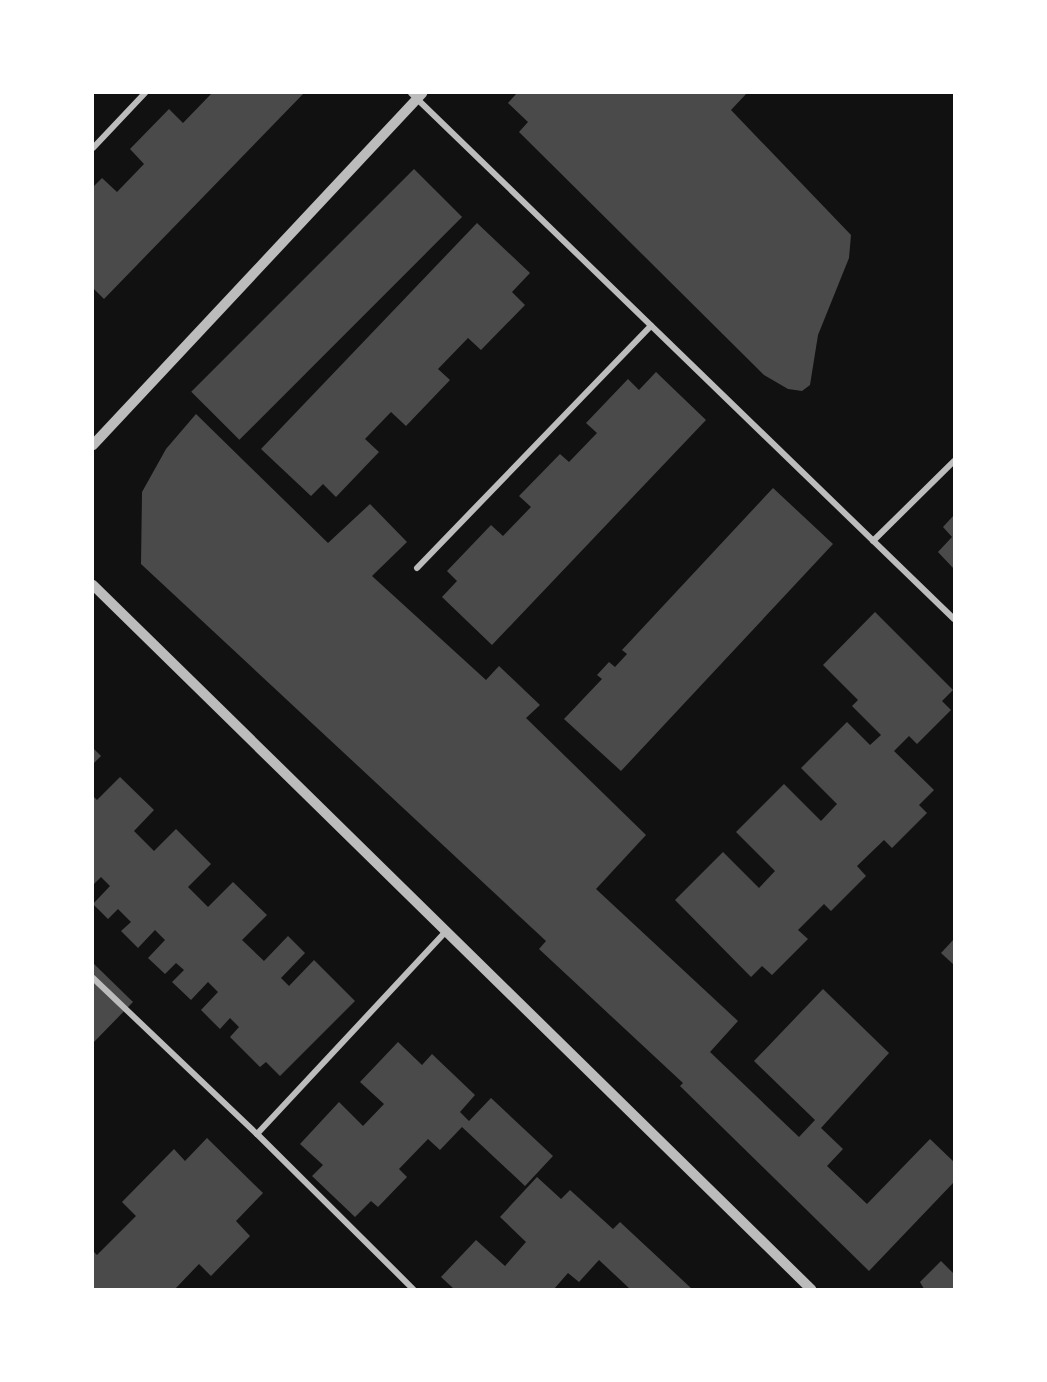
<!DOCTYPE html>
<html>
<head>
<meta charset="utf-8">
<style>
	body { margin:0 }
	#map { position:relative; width:1047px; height:1382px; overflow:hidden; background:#111; font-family:Manrope,sans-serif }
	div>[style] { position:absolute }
	.building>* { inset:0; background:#4a4a4a; transform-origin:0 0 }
	.minor>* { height:6px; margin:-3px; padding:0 3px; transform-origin:3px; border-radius:3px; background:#bcbcbc }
	.tertiary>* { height:10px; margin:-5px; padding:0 5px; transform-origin:5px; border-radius:5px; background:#bcbcbc }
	span { translate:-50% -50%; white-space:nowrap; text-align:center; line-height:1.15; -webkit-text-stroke:4.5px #fff; paint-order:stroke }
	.frame { position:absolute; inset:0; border:94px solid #fff; pointer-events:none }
</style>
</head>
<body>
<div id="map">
	<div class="building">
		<div style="clip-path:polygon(212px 93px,304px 93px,104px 299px,93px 288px,93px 187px,102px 178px,117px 192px,144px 164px,130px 149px,169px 109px,183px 123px)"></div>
		<div style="clip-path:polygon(517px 93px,747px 93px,731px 110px,851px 235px,849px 258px,818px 335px,810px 385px,802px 391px,788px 389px,764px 375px,519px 132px,528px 122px,508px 103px)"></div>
		<div style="left:414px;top:169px;width:68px;height:315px;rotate:45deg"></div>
		<div style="clip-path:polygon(477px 223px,530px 273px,512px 292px,525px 305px,481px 350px,468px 338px,438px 369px,450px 380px,406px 426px,391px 412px,365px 439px,379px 452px,336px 497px,323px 484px,311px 496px,261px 449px)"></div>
		<div style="clip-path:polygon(656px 372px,706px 420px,492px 645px,442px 597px,457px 581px,447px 571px,491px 525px,503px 536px,531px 507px,519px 496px,560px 454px,569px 462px,597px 433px,586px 423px,628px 379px,639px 390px)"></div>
		<div style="clip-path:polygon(196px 414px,328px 543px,370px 504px,407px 542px,372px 576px,486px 680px,499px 666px,540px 705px,526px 718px,646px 835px,596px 889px,738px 1021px,710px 1052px,799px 1137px,815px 1120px,754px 1061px,823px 989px,889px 1053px,821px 1128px,843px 1149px,827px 1166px,867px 1204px,930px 1139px,954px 1162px,954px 1182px,869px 1271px,680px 1086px,683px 1083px,539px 949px,546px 941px,141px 564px,142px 492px,166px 449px)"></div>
		<div style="clip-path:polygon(773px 488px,833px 544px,621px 771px,564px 719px,602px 679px,597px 675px,609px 662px,615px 667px,627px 654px,622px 650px)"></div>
		<div style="clip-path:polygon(954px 515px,954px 569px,938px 552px,952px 537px,943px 527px)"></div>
		<div style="clip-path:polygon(875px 612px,953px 690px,942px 701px,951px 710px,917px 744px,909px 736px,894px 751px,934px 790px,919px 805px,927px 813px,892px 848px,884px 840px,857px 866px,866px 876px,831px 911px,824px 904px,798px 930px,808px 939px,772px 975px,762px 966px,751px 977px,675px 900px,723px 852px,759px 888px,775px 871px,736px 832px,784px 784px,821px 821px,837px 804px,801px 768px,847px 722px,870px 745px,881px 735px,852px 706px,858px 700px,823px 665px)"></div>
		<div style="clip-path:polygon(93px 748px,101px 756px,93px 764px)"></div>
		<div style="clip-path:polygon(120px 777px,154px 810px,134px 831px,154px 851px,176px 829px,211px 864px,188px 887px,208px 907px,233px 882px,267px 915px,242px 940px,264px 961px,288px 936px,305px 953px,281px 978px,289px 986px,314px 960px,355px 1001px,280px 1076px,266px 1062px,260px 1067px,230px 1037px,239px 1027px,230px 1018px,220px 1029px,201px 1010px,218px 992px,208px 982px,191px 1000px,172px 982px,184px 970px,176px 963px,165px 974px,148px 958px,165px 940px,155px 930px,138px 948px,121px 931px,131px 922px,118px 909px,108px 919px,93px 904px,110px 886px,101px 877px,93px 885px,93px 796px,97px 800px)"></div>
		<div style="clip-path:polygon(954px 939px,954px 965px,941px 953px)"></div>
		<div style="clip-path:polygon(93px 963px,133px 1002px,93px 1043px)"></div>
		<div style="clip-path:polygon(398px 1042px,422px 1065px,432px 1054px,475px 1095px,460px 1112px,469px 1121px,491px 1098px,553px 1156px,525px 1186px,462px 1127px,440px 1150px,428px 1139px,399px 1169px,407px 1177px,378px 1207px,371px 1201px,355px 1217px,312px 1176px,323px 1165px,300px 1144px,339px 1102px,363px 1126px,384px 1104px,360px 1082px)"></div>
		<div style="clip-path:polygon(207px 1138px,263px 1193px,236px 1221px,250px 1236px,211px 1276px,199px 1264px,175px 1289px,93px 1289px,93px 1251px,97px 1255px,136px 1216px,122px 1202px,174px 1149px,185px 1161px)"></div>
		<div style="clip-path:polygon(537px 1177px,561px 1199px,570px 1190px,613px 1229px,620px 1222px,692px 1289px,630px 1289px,599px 1260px,579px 1282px,568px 1273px,554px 1289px,454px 1289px,441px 1277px,476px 1240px,505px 1266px,526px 1242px,500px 1217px)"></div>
		<div style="clip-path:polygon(941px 1261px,954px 1274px,954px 1289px,924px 1289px,920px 1282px)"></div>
	</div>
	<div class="minor">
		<div style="left:411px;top:93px;width:756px;rotate:44.09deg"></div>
		<div style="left:93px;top:148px;width:76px;rotate:-46.6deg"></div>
		<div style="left:873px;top:541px;width:114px;rotate:-44.6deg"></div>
		<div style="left:417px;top:568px;width:337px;rotate:-46deg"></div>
		<div style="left:93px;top:978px;width:226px;rotate:43.6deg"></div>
		<div style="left:257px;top:1134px;width:277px;rotate:-47deg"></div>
		<div style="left:257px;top:1134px;width:220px;rotate:44.8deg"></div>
	</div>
	<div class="tertiary">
		<div style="left:93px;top:445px;width:482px;rotate:-46.9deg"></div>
		<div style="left:93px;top:585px;width:1006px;rotate:44.44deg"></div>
	</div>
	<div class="frame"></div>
</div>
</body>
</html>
